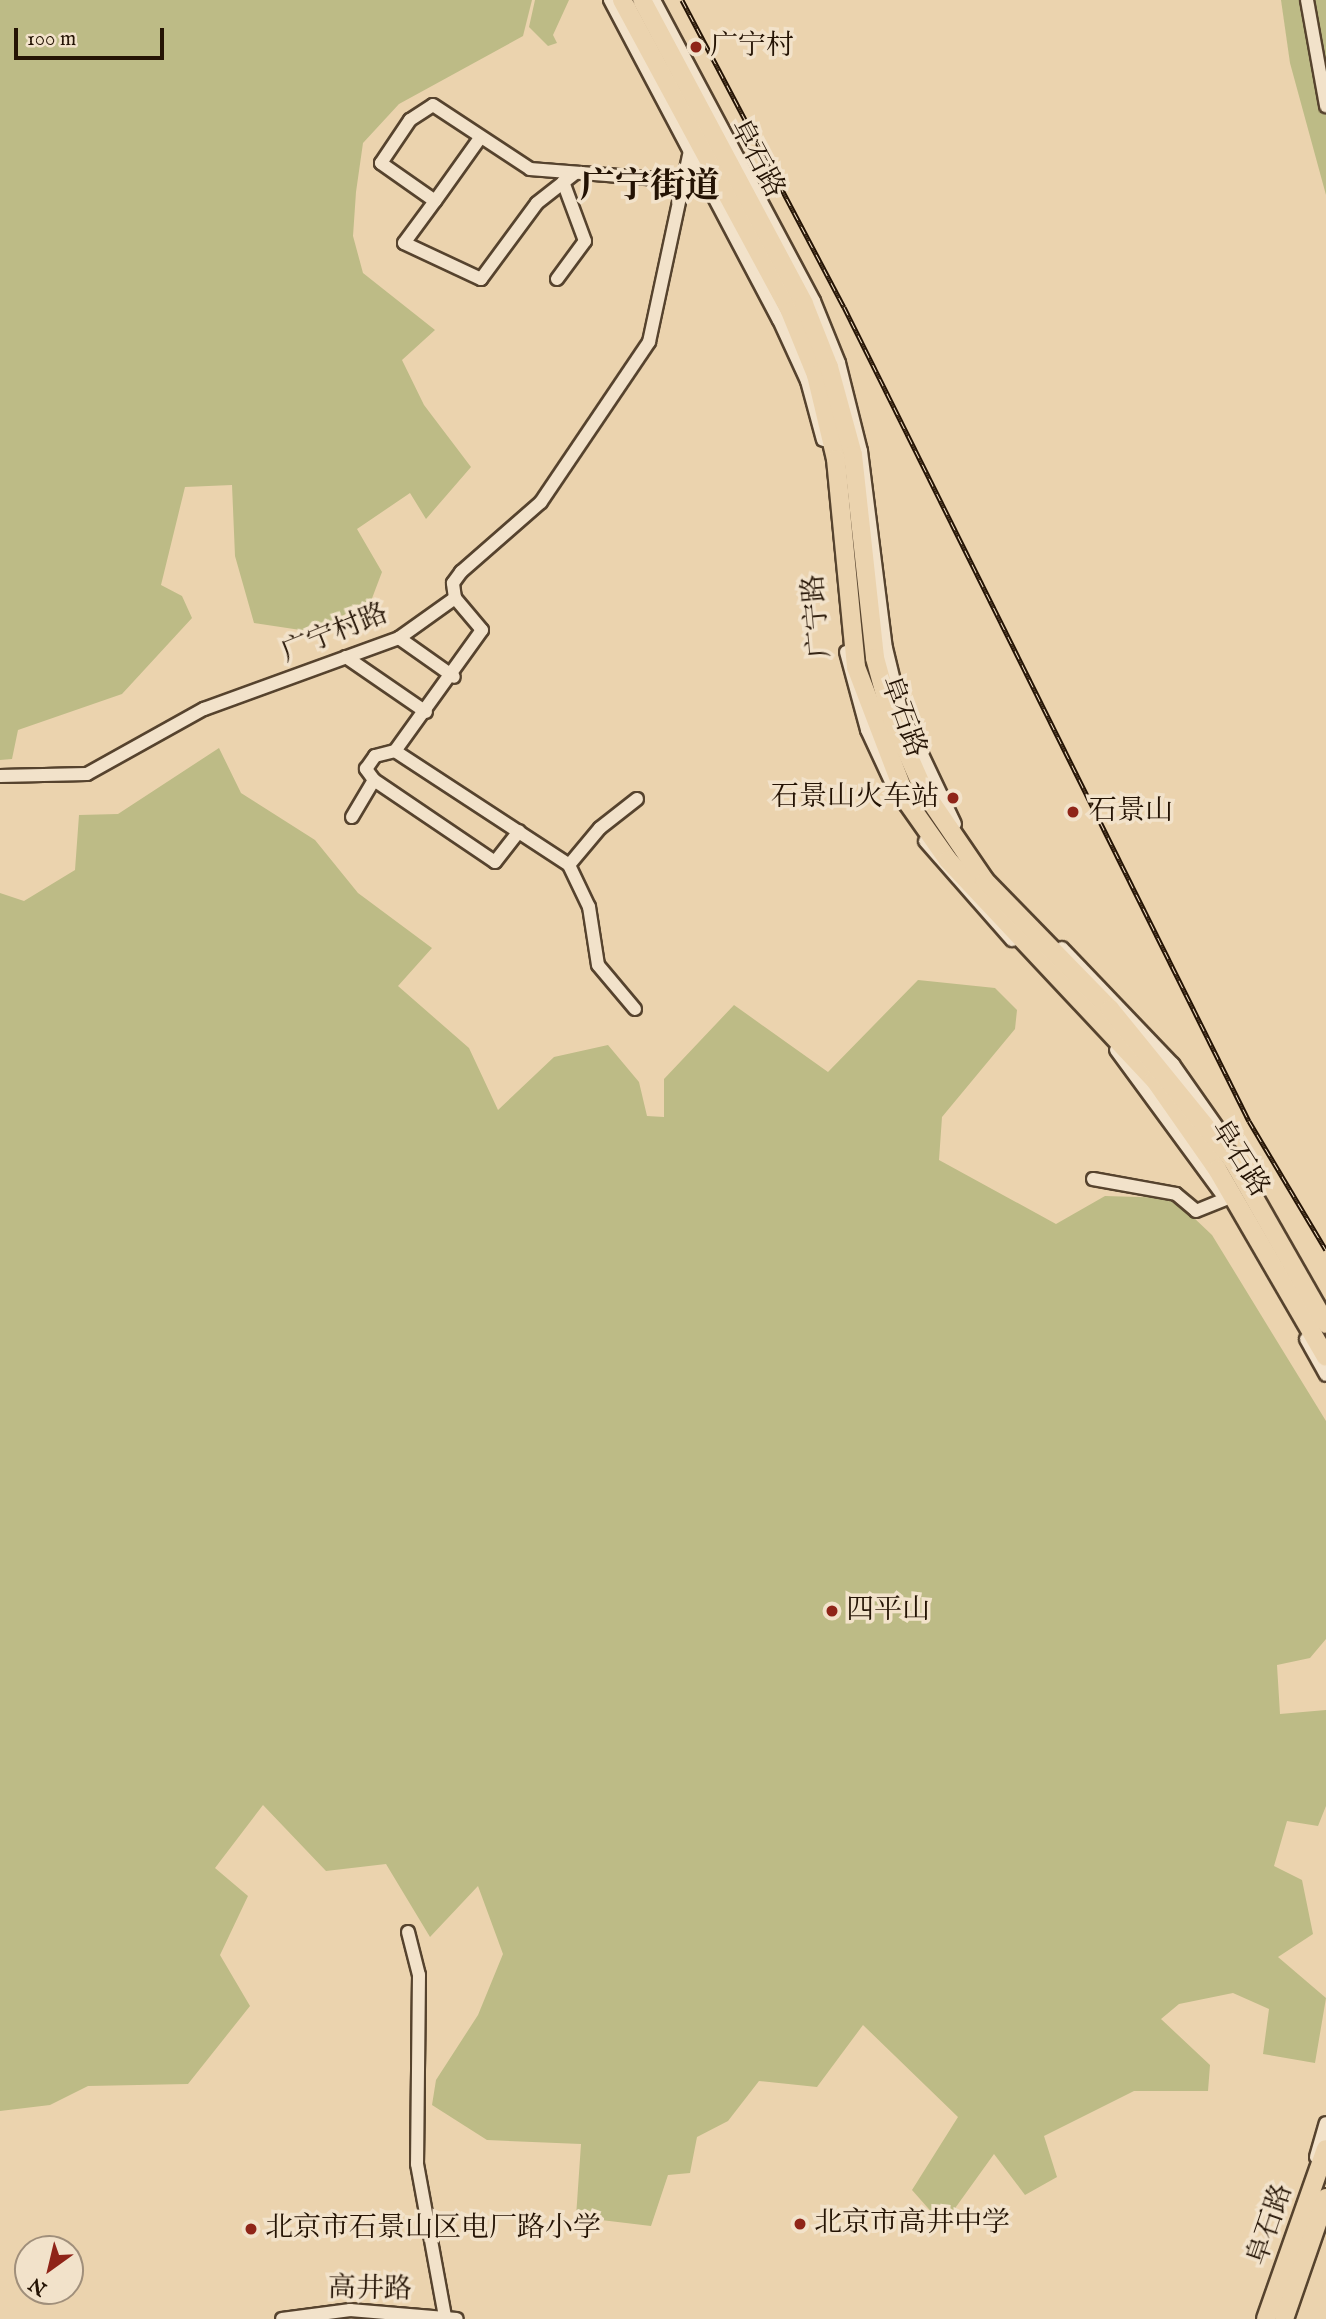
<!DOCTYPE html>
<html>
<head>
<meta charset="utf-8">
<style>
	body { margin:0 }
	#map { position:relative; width:1326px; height:2319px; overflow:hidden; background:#ebd3ae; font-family:"IM FELL English","Noto Serif SC",serif }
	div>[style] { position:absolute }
	.green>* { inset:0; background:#bdbb86 }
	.roads { filter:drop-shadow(2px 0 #56432e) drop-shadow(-2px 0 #56432e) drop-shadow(0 2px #56432e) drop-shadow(0 -2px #56432e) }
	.minor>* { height:12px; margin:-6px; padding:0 6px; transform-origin:6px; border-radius:6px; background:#f2e2ca }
	.highway>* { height:18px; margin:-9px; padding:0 9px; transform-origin:9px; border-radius:9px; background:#ebd3ae }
	.rail>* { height:5px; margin-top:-2.5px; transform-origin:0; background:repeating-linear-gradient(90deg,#f2e2ca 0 8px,#241304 0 16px); box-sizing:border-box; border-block:2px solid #241304 }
	.dots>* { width:19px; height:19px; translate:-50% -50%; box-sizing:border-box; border:4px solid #f2e2ca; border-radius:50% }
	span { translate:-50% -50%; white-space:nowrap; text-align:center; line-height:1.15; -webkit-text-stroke:7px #f2e2ca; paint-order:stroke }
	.poi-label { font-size:28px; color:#241304 }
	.left { translate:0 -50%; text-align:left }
	.right { translate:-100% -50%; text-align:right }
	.street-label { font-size:28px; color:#241304 }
	.district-label { font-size:35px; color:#241304; font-weight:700 }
	.north { position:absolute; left:14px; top:2235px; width:70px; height:70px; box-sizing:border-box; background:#f2e2ca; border:2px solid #a08f7b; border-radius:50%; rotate:214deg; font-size:19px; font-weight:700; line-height:28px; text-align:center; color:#241304 }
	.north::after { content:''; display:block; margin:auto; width:24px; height:32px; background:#8f2418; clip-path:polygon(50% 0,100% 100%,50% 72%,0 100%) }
	.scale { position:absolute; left:14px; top:28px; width:150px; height:32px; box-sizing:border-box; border:4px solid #241304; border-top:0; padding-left:9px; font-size:21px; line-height:24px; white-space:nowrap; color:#241304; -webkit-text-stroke:5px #f2e2ca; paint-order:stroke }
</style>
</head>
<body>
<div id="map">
	<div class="green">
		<div style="clip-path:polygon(0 0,532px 0,523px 36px,399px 104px,363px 143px,356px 192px,353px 236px,363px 273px,435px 330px,402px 360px,424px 405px,471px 467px,426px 519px,410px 493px,357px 529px,382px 572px,371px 601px,336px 619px,327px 634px,254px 623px,235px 556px,232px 485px,185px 487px,161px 585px,182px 596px,192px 618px,122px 694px,18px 730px,12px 759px,0 760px)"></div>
		<div style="clip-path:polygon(535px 0,569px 0,553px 35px,557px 43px,548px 46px,529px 27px)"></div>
		<div style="clip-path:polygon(1281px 0,1326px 0,1326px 195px,1290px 63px)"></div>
		<div style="clip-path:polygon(219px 748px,241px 793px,315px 840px,358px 893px,432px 948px,398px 986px,469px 1048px,498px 1110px,554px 1057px,608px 1045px,639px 1082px,647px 1116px,664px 1117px,664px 1079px,734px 1005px,828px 1072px,918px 980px,995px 988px,1017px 1010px,1015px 1029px,942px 1117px,939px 1160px,1056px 1224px,1105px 1196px,1173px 1198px,1212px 1235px,1326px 1421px,1326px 1639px,1310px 1658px,1277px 1665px,1280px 1714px,1326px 1710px,1326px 1806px,1318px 1826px,1287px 1821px,1274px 1866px,1302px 1880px,1313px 1934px,1278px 1957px,1326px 1998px,1315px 2063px,1263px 2054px,1269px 2009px,1233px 1993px,1179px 2004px,1161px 2019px,1210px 2065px,1208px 2091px,1134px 2091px,1044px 2136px,1057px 2177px,1025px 2195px,994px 2154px,943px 2225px,912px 2190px,958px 2117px,863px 2025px,817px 2087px,759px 2081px,728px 2121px,697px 2137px,690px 2173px,668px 2175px,651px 2226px,576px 2217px,581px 2144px,487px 2140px,432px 2105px,436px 2080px,478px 2015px,503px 1954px,478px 1886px,430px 1937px,386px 1864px,326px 1871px,263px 1805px,215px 1868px,248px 1896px,220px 1955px,250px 2006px,188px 2084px,88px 2086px,50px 2105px,0 2111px,0 893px,24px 901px,75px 870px,79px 815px,118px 814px)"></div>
	</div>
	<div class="roads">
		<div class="minor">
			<div style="left:610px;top:0;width:362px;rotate:62.2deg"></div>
			<div style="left:779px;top:320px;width:67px;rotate:65.3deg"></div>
			<div style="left:807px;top:381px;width:61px;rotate:74.8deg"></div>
			<div style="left:654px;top:0;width:341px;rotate:62deg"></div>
			<div style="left:814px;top:301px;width:67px;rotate:68deg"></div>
			<div style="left:839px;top:363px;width:91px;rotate:76deg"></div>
			<div style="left:861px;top:451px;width:199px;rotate:82.8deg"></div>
			<div style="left:886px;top:648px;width:64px;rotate:76.4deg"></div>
			<div style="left:901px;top:710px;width:126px;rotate:64.7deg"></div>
			<div style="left:1307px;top:0;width:108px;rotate:79.8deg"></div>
			<div style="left:480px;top:138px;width:77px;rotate:125.5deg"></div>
			<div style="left:435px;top:201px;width:66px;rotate:-144.9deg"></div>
			<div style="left:381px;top:163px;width:52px;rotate:-56deg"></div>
			<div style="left:410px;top:120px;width:27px;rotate:-33deg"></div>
			<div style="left:433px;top:105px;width:116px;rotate:33.4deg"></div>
			<div style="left:530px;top:169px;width:154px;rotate:4.5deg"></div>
			<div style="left:435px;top:201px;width:52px;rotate:126.4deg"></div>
			<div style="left:404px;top:243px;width:85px;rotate:25.1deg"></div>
			<div style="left:481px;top:279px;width:94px;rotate:-53.6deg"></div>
			<div style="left:537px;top:203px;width:47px;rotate:-38.1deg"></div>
			<div style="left:557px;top:279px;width:47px;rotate:-53.6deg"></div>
			<div style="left:585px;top:241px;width:63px;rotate:-110.4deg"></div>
			<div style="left:455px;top:598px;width:15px;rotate:-98deg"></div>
			<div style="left:453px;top:583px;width:14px;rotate:-54deg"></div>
			<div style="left:461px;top:572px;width:106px;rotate:-41.2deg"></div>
			<div style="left:541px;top:502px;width:193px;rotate:-56deg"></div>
			<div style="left:649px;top:342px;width:195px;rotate:-77.9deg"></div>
			<div style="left:399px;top:638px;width:67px;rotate:35.3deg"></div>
			<div style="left:846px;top:652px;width:81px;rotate:74.9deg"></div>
			<div style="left:867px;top:730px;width:62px;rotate:65.1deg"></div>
			<div style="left:346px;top:657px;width:97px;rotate:34.5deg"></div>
			<div style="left:395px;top:751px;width:208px;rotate:33.2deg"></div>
			<div style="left:0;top:776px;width:87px;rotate:-1.3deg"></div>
			<div style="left:87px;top:774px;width:134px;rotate:-29.1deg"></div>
			<div style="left:204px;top:709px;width:208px;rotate:-20deg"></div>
			<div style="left:399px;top:638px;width:69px;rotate:-35.5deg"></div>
			<div style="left:374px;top:780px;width:146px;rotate:34.1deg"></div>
			<div style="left:495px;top:862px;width:39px;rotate:-52deg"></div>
			<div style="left:352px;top:817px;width:43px;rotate:-59.3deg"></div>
			<div style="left:374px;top:780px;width:14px;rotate:-126deg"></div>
			<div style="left:366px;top:769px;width:16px;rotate:-55deg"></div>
			<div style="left:375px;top:756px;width:21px;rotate:-14deg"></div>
			<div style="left:395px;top:751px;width:149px;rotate:-54.3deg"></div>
			<div style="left:482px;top:630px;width:42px;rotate:-130.2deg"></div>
			<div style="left:925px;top:841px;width:132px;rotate:48.7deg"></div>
			<div style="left:1062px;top:948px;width:161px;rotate:46.3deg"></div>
			<div style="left:1173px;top:1064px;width:90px;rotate:54.9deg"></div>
			<div style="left:635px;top:1009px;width:57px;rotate:-130.1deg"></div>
			<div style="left:598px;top:965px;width:59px;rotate:-98.8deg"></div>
			<div style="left:589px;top:907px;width:47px;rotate:-115.5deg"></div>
			<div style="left:569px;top:865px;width:48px;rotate:-50deg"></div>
			<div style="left:600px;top:828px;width:47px;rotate:-38.1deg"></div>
			<div style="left:1116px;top:1050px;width:177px;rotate:53.7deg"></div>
			<div style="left:1093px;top:1179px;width:84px;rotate:10.2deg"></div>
			<div style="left:1176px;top:1194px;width:26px;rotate:40deg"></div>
			<div style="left:1196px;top:1211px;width:31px;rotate:-22deg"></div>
			<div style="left:1306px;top:1339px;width:41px;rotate:60.9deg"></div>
			<div style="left:408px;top:1932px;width:44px;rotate:75.7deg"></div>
			<div style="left:419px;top:1975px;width:189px;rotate:90.6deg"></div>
			<div style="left:417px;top:2164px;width:156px;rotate:79.6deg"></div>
			<div style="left:1316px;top:2157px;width:35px;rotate:-74deg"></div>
			<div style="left:282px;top:2319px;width:69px;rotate:-7.5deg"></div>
			<div style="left:350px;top:2310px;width:107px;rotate:4.8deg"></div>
		</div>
		<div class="highway">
			<div style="left:622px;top:0;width:353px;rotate:61.6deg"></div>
			<div style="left:790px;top:311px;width:69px;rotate:67.9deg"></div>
			<div style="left:816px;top:375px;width:86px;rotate:76.6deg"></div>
			<div style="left:836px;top:459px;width:209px;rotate:84.5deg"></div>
			<div style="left:856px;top:667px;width:146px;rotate:69.1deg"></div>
			<div style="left:908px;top:803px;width:70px;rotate:54.9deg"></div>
			<div style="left:948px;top:860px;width:301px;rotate:46.8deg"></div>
			<div style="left:1154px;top:1079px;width:110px;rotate:55deg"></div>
			<div style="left:1217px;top:1169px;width:217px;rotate:59.9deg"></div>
			<div style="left:642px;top:0;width:344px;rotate:61.9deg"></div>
			<div style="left:804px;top:304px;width:68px;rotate:68.4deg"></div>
			<div style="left:829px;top:367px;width:91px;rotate:74.7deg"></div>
			<div style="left:853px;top:455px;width:204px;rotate:83.8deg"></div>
			<div style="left:875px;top:658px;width:60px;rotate:74.6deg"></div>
			<div style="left:891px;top:716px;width:84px;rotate:66.2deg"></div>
			<div style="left:925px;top:793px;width:107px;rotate:55.7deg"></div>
			<div style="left:985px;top:881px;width:179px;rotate:45.7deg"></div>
			<div style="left:1110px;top:1009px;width:193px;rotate:50.9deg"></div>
			<div style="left:1232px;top:1159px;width:190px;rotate:60.3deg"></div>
			<div style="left:1266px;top:2319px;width:180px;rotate:-70.6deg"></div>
			<div style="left:1284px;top:2319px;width:128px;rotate:-70.9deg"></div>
		</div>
	</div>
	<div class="rail">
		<div style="left:682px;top:0;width:347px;rotate:62.2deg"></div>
		<div style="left:844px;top:307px;width:909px;rotate:63.55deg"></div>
		<div style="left:1249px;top:1121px;width:150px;rotate:59.2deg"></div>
	</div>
	<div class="dots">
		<div style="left:696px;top:47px;background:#8f2418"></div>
		<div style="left:953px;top:798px;background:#8f2418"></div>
		<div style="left:1073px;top:812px;background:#8f2418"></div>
		<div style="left:832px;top:1611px;background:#8f2418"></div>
		<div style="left:800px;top:2224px;background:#8f2418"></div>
		<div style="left:251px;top:2229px;background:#8f2418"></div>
	</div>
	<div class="poi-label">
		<span class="left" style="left:710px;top:47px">广宁村</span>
		<span class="right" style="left:939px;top:798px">石景山火车站</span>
		<span class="left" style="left:1089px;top:812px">石景山</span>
		<span class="left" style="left:846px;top:1611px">四平山</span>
		<span class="left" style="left:814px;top:2224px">北京市高井中学</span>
		<span class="left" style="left:265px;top:2229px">北京市石景山区电厂路小学</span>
	</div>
	<div class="street-label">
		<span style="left:756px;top:159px;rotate:62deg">阜石路</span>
		<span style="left:818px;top:616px;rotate:-95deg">广宁路</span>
		<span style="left:335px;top:634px;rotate:-22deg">广宁村路</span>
		<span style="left:902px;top:717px;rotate:70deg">阜石路</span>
		<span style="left:1239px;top:1159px;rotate:58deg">阜石路</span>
		<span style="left:1271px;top:2225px;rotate:-71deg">阜石路</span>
		<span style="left:370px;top:2290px;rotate:1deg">高井路</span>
	</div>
	<div class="district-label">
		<span style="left:650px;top:188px">广宁街道</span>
	</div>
	<div class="north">N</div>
	<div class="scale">100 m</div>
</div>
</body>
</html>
